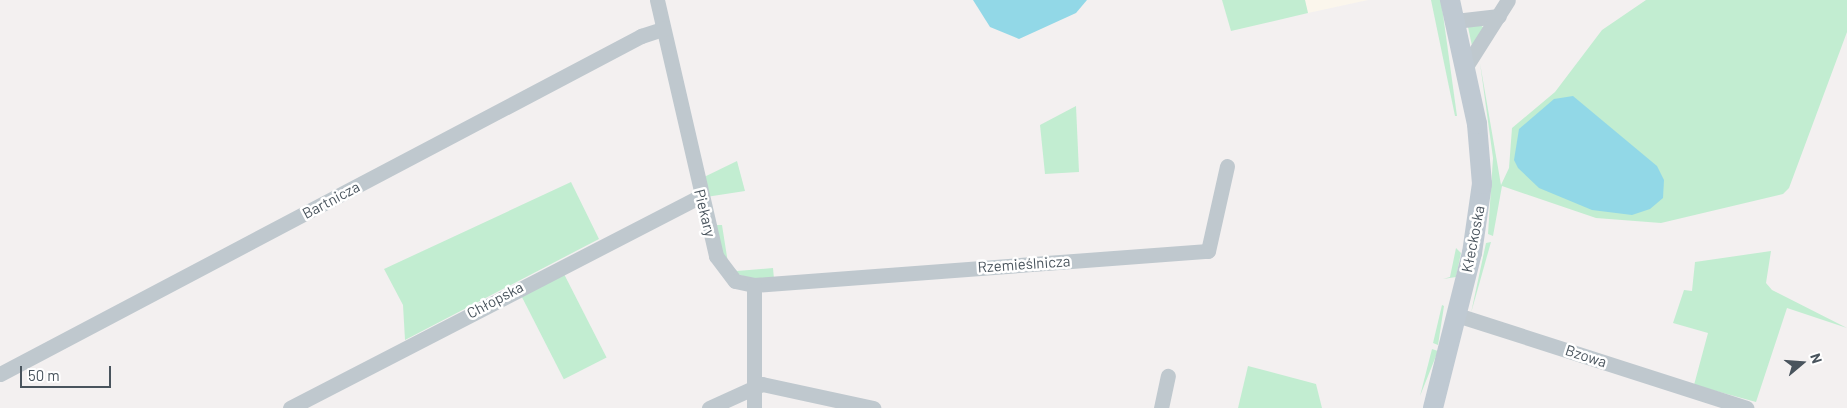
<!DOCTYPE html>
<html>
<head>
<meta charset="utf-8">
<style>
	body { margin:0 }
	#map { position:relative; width:1847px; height:408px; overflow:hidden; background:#f3f0f0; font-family:Barlow,sans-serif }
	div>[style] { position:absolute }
	.commercial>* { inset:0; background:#fbf6ec }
	.green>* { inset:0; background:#c2edd1; transform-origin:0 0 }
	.water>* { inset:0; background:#92d8e7 }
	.street>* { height:15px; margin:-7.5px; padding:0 7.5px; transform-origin:7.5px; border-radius:7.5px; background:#bfc8ce }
	.secondary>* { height:20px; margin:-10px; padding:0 10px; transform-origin:10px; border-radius:10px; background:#bfc9d2 }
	span { translate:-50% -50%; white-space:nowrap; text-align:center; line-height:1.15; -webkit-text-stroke:5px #fff; paint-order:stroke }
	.street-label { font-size:15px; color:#49545d }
	.north { position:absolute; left:1777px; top:338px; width:50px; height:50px; -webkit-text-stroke:4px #fff; paint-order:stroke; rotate:72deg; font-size:14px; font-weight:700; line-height:20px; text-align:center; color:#49545d }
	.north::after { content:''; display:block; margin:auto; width:18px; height:22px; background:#49545d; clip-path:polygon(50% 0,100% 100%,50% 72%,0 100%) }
	.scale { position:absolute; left:20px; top:366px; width:91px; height:22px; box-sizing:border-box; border:2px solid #49545d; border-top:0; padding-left:6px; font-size:15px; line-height:18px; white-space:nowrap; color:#49545d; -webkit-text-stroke:4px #fff; paint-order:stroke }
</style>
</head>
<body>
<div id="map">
	<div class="commercial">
		<div style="clip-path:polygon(1305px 0,1368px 0,1308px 13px)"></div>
	</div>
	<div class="green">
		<div style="clip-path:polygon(1222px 0,1305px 0,1308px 13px,1231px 31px)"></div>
		<div style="clip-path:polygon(1431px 0,1441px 0,1457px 116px,1455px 116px)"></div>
		<div style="clip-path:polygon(1646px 0,1847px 0,1847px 32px,1789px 188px,1783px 194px,1661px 223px,1596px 218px,1502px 186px,1493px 236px,1488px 234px,1493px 158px,1480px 63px,1501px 185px,1509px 168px,1512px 128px,1555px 92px,1602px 30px)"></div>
		<div style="clip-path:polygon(1478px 23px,1484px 28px,1472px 46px,1468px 27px)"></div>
		<div style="clip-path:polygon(1076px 106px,1079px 172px,1045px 174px,1040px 125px)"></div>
		<div style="clip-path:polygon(737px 161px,745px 191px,706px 197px,702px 178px)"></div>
		<div style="clip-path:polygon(571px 182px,599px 239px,405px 340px,403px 305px,384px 269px)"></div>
		<div style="clip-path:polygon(714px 225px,722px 225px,728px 263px,737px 271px,773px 268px,774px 279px,756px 281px,733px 272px,723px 257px)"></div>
		<div style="clip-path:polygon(1491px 242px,1471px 313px,1486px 243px)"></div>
		<div style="clip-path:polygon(1456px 248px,1461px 253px,1456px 277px,1443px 279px,1450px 277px)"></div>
		<div style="clip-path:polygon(1771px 251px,1766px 283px,1772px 290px,1847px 328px,1787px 308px,1756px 402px,1694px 385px,1708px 333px,1673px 323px,1684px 290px,1692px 291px,1695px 262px)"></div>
		<div style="left:563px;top:272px;width:96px;height:48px;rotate:63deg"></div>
		<div style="clip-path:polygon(1442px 305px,1444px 306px,1438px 345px,1433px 343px)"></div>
		<div style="clip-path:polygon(1432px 349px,1438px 351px,1420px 396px)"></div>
		<div style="clip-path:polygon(1248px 366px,1316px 384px,1322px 408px,1238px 408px)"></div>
	</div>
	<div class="water">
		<div style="clip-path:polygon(973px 0,1087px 0,1076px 13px,1019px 39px,990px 27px)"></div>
		<div style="clip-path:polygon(1573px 96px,1657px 166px,1664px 180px,1663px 198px,1650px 209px,1632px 215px,1592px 210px,1539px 188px,1518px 168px,1514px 160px,1519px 129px,1554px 99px)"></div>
	</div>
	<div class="street">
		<div style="left:657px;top:0;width:263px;rotate:77deg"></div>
		<div style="left:716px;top:256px;width:31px;rotate:53deg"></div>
		<div style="left:735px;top:281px;width:19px;rotate:12deg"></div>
		<div style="left:754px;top:285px;width:455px;rotate:-4.3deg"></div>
		<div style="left:1208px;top:251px;width:87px;rotate:-77.4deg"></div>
		<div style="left:1455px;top:21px;width:44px;rotate:-6.5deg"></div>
		<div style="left:1465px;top:68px;width:80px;rotate:-57.7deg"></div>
		<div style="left:1457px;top:315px;width:304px;rotate:17.8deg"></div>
		<div style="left:0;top:374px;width:725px;rotate:-27.8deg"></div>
		<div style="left:641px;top:36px;width:23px;rotate:-18deg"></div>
		<div style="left:290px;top:408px;width:462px;rotate:-27.3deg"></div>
		<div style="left:709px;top:408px;width:58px;rotate:-24.4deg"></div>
		<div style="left:762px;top:384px;width:114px;rotate:12.2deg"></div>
		<div style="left:754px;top:408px;width:123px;rotate:-90deg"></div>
		<div style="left:1161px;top:408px;width:33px;rotate:-78deg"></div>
	</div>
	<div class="secondary">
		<div style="left:1433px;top:408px;width:160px;rotate:-75.9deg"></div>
		<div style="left:1472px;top:253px;width:70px;rotate:-81.8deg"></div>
		<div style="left:1482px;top:184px;width:60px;rotate:-94.8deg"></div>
		<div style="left:1477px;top:124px;width:127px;rotate:-102.3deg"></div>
	</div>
	<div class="street-label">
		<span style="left:331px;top:200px;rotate:-28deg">Bartnicza</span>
		<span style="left:705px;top:213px;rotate:76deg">Piekary</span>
		<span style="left:1473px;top:239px;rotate:-79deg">Kłeckoska</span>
		<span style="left:1024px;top:264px;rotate:-4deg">Rzemieślnicza</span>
		<span style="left:495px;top:300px;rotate:-28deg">Chłopska</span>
		<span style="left:1586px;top:356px;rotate:18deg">Bzowa</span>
	</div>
	<div class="north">N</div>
	<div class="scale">50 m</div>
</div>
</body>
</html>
